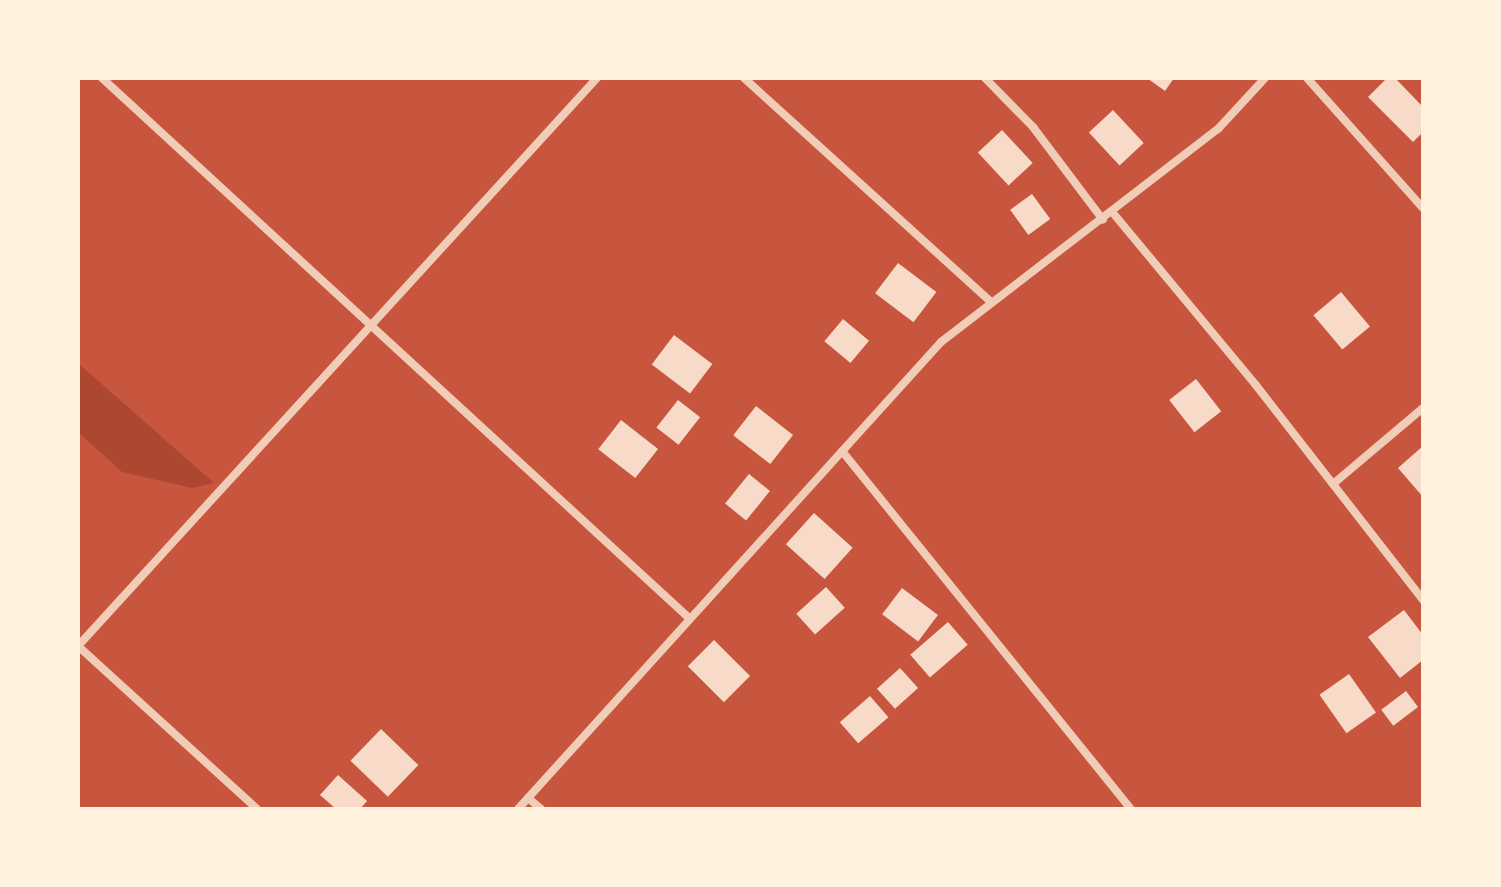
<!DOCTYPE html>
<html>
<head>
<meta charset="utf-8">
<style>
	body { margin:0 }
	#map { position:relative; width:1501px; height:887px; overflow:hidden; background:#c8553d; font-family:"Fira Sans",sans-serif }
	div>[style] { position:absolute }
	.green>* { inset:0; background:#ae4732 }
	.building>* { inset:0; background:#f7dbc8; transform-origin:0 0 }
	.minor>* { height:8px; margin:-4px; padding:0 4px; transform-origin:4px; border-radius:4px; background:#f1ccb7 }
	span { translate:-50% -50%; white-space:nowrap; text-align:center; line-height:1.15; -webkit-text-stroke:6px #fff3e0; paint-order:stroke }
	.frame { position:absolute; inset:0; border:80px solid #fff3e0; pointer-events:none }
</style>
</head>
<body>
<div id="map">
	<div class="green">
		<div style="clip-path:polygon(78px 363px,214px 483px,192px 488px,122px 472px,78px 432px)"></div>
	</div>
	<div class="building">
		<div style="clip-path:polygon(1147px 78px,1174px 78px,1165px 91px)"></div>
		<div style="clip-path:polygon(1387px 78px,1395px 78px,1423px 107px,1423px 132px,1413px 142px,1368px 97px)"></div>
		<div style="left:1113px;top:110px;width:45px;height:33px;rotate:47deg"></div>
		<div style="left:1002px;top:130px;width:45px;height:33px;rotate:47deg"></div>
		<div style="left:1032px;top:194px;width:31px;height:27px;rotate:54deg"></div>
		<div style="left:898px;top:263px;width:48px;height:38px;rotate:37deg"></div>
		<div style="left:1341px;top:292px;width:45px;height:36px;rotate:50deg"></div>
		<div style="left:843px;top:319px;width:34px;height:29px;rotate:40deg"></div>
		<div style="left:674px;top:335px;width:48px;height:37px;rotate:37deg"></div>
		<div style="left:1196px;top:379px;width:41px;height:34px;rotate:52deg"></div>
		<div style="left:678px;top:400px;width:28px;height:35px;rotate:38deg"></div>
		<div style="left:756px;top:406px;width:47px;height:37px;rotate:38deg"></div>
		<div style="left:621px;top:420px;width:47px;height:37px;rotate:38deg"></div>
		<div style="clip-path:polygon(1423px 446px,1423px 497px,1398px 468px)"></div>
		<div style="left:749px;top:474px;width:27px;height:38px;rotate:39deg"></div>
		<div style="left:814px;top:513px;width:52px;height:42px;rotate:42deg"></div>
		<div style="left:826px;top:587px;width:28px;height:40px;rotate:48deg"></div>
		<div style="left:902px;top:588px;width:45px;height:33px;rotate:37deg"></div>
		<div style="clip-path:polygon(1404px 610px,1423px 635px,1423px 660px,1400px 678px,1368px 637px)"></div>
		<div style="left:948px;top:622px;width:30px;height:50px;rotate:49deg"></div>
		<div style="left:714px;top:640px;width:51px;height:37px;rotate:45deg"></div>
		<div style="left:900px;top:668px;width:27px;height:31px;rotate:48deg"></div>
		<div style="left:1349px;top:674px;width:47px;height:36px;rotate:55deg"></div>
		<div style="left:1406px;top:691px;width:20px;height:31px;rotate:53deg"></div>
		<div style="left:870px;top:696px;width:28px;height:40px;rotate:49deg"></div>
		<div style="left:381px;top:729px;width:52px;height:44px;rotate:44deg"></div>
		<div style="clip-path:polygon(338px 775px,367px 801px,360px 809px,336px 809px,320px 795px)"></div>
	</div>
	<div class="minor">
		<div style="left:102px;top:78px;width:798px;rotate:42.61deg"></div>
		<div style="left:744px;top:78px;width:332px;rotate:42.2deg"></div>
		<div style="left:985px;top:78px;width:69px;rotate:45.6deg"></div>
		<div style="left:1033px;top:127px;width:116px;rotate:53deg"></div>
		<div style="left:1307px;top:78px;width:174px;rotate:48.3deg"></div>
		<div style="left:1113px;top:213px;width:222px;rotate:50.3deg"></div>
		<div style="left:1255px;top:384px;width:274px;rotate:52.1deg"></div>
		<div style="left:842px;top:451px;width:460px;rotate:51.1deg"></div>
		<div style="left:1333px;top:484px;width:118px;rotate:-40.2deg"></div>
		<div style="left:78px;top:646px;width:769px;rotate:-47.58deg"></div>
		<div style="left:78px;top:646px;width:242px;rotate:42.3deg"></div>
		<div style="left:528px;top:798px;width:17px;rotate:40deg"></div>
		<div style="left:518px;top:809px;width:630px;rotate:-47.83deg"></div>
		<div style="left:941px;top:342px;width:349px;rotate:-37.6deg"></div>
		<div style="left:1218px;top:129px;width:69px;rotate:-47.3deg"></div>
	</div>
	<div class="frame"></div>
</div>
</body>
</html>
